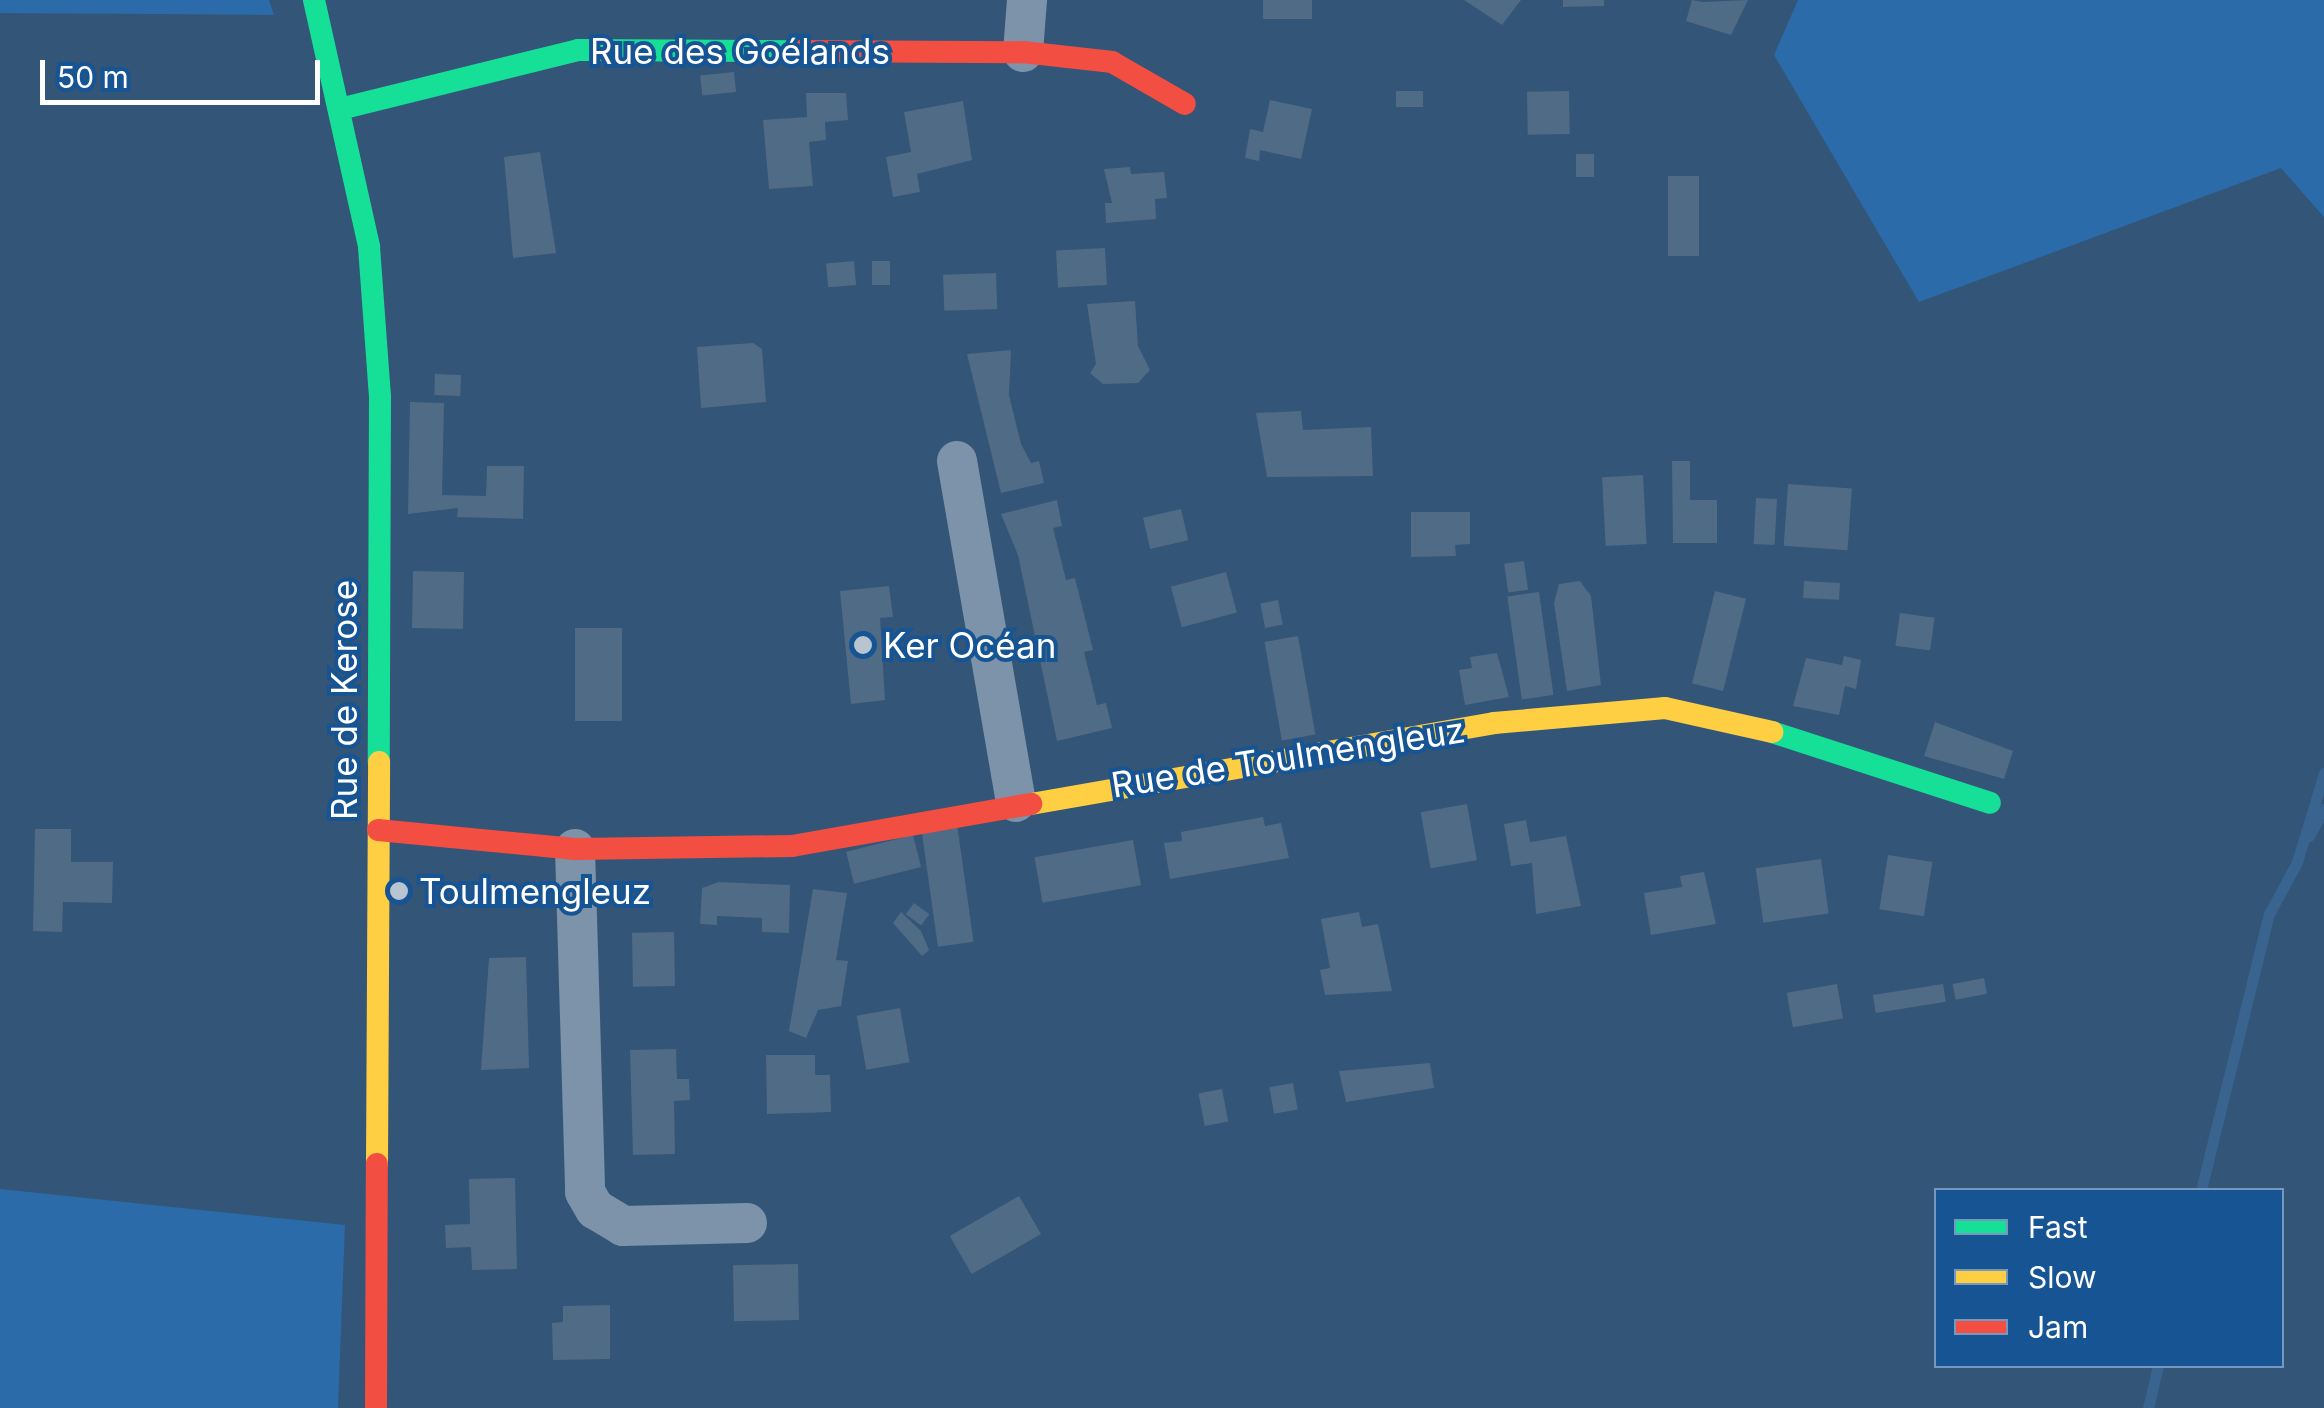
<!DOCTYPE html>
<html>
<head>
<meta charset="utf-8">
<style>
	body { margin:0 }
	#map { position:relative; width:2324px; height:1408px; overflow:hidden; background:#357; font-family:Inter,sans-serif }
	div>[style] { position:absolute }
	.green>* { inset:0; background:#2b6ba9 }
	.stream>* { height:11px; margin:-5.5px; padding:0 5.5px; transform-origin:5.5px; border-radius:5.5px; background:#396490 }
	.building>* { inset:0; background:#506b86; transform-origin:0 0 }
	.street>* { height:40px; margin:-20px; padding:0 20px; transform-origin:20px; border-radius:20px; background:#7c93a9 }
	.fast>* { height:22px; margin:-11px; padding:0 11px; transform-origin:11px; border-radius:11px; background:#16e098 }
	.slow>* { height:22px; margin:-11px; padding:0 11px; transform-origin:11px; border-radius:11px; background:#ffcf43 }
	.jam>* { height:22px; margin:-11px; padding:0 11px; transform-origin:11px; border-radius:11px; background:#f24e42 }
	.dots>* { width:28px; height:28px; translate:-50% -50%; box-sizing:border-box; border:5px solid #175493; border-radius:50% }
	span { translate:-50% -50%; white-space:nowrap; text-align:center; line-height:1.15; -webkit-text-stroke:8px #175493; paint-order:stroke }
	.street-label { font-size:35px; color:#fff }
	.poi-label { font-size:35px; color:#fff }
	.left { translate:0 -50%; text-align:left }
	.legend { position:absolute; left:1934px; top:1188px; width:350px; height:180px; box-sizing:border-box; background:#175493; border:2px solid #7498be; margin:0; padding:12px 18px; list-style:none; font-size:30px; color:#fff }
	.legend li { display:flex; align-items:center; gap:20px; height:50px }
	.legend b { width:50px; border:2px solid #7498be }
	.scale { position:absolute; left:40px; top:60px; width:280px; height:45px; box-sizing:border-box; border:5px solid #fff; border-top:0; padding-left:12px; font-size:30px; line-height:35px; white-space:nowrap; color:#fff; -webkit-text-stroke:8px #175493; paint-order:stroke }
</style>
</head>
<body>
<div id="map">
	<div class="green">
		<div style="clip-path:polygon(0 0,269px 0,274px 15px,0 13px)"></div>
		<div style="clip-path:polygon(1798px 0,2324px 0,2324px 217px,2281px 168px,1919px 302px,1774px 55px)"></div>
		<div style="clip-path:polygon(0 1189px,345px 1225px,338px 1408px,0 1408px)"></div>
	</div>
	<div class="stream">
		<div style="left:2309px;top:836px;width:31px;rotate:-61deg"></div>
		<div style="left:2201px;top:1190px;width:284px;rotate:-76.2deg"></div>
		<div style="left:2269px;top:914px;width:59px;rotate:-61.7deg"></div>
		<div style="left:2297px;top:862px;width:93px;rotate:-73.1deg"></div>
		<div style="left:2148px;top:1408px;width:43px;rotate:-76.6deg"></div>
	</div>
	<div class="building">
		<div style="left:1263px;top:0;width:49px;height:19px"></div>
		<div style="clip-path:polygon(1464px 0,1521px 0,1502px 25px)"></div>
		<div style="clip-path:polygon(1563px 0,1604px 0,1604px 6px,1563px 7px)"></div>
		<div style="clip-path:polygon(1692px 0,1702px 2px,1748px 0,1731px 35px,1686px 21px)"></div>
		<div style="left:734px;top:72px;width:20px;height:34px;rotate:84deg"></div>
		<div style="left:1423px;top:91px;width:16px;height:27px;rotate:90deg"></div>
		<div style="left:1569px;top:91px;width:43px;height:42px;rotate:89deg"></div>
		<div style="clip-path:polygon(806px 93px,846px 93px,848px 120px,825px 122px,826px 140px,809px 142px,813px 186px,769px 189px,763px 120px,807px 117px)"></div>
		<div style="clip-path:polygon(1270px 100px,1312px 109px,1301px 159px,1260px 150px,1259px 161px,1245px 158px,1250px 129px,1263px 132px)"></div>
		<div style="clip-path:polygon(963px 101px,972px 160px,917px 174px,920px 192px,893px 197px,886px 157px,911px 152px,904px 112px)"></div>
		<div style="clip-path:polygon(540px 152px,556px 253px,513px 258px,504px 157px)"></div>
		<div style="left:1594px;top:154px;width:23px;height:18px;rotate:90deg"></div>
		<div style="clip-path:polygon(1130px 167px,1131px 174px,1164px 172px,1167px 198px,1155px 199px,1156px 219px,1106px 223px,1105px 203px,1112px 203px,1104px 169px)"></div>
		<div style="left:1668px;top:176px;width:31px;height:80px"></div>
		<div style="left:1105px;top:248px;width:37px;height:49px;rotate:87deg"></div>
		<div style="left:854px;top:261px;width:24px;height:28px;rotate:85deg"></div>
		<div style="left:872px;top:261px;width:18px;height:24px"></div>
		<div style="left:996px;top:273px;width:36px;height:53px;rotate:88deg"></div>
		<div style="clip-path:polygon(1135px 301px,1138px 346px,1150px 370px,1138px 383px,1103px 384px,1090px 373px,1096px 364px,1087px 304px)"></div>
		<div style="clip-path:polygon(753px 343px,762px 349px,766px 402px,701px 408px,697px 347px)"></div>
		<div style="clip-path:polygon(1011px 350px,1009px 395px,1021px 444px,1031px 463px,1039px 461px,1044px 483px,1001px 493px,967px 354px)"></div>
		<div style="left:435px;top:374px;width:26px;height:21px;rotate:2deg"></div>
		<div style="clip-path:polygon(410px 402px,444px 403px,442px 495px,486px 496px,487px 466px,524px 466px,523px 519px,457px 517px,458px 508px,408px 514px)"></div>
		<div style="clip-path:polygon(1301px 411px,1303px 430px,1371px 427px,1373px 476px,1267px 477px,1256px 413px)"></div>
		<div style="clip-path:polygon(1672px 461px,1690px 461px,1690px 500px,1717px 500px,1717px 543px,1673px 543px)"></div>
		<div style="left:1643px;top:475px;width:69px;height:41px;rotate:87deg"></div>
		<div style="left:1788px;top:484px;width:64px;height:62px;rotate:4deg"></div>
		<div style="left:1756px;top:498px;width:21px;height:46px;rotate:3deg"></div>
		<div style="clip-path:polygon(1057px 500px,1062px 526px,1053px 528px,1066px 580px,1075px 578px,1093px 650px,1084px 652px,1097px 705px,1106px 703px,1112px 728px,1057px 741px,1018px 555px,1001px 514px)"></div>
		<div style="left:1181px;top:509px;width:32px;height:39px;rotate:77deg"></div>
		<div style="clip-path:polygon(1411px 512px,1470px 512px,1470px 544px,1455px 545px,1456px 556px,1411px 557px)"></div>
		<div style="left:1524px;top:561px;width:29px;height:20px;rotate:82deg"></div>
		<div style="left:413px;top:571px;width:51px;height:57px;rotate:1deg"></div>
		<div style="left:1226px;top:572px;width:42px;height:57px;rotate:75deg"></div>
		<div style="clip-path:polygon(1580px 581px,1591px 596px,1601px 685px,1567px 691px,1554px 603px,1559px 584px)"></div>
		<div style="left:1804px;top:581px;width:36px;height:17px;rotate:3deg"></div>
		<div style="clip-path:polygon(889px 586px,893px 617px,880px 618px,885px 700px,851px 704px,840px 591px)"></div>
		<div style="left:1715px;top:591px;width:32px;height:95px;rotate:14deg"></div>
		<div style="left:1539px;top:592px;width:104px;height:32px;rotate:82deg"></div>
		<div style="left:1278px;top:600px;width:25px;height:18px;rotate:79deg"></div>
		<div style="left:1900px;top:613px;width:35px;height:33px;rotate:8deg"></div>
		<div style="left:575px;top:628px;width:47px;height:93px"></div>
		<div style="left:1298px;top:636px;width:100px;height:34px;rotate:80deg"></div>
		<div style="clip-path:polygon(1497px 653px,1509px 697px,1465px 705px,1459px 670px,1472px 668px,1470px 657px)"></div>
		<div style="clip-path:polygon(1844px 656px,1861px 660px,1856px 689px,1845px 686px,1839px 715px,1793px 706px,1806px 658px,1842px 665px)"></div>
		<div style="clip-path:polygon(1935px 722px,2013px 751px,2004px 779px,1924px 756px)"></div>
		<div style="left:1467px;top:804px;width:57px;height:47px;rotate:80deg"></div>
		<div style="clip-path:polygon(1263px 817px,1265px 826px,1281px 823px,1289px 858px,1170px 879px,1164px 843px,1182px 841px,1181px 832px)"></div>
		<div style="clip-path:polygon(1526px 820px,1530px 842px,1566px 836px,1581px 906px,1536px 914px,1532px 863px,1511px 866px,1504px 824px)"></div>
		<div style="left:957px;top:824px;width:119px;height:36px;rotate:82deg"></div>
		<div style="clip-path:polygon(35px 829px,71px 829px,71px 862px,113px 862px,112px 903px,63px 902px,62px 932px,33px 931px)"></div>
		<div style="left:913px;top:835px;width:33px;height:69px;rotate:76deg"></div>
		<div style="left:1133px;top:840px;width:46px;height:100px;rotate:80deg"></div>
		<div style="left:1888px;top:855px;width:45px;height:55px;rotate:9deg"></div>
		<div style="left:1821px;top:859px;width:55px;height:66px;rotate:82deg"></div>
		<div style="clip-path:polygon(1704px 872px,1716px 924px,1651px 935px,1644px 893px,1682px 887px,1680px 876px)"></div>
		<div style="clip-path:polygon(719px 882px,790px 885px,789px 933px,762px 932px,762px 918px,717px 916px,717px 925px,700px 924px,702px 888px)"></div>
		<div style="clip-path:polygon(813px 889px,847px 893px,836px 960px,848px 961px,841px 1006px,818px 1010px,806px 1038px,789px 1031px)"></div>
		<div style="left:914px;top:903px;width:19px;height:14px;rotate:36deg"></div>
		<div style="clip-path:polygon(901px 912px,921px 931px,929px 950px,922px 956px,893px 923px)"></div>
		<div style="clip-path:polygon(1359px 912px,1362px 927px,1378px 924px,1392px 991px,1325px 995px,1320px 970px,1330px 968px,1321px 919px)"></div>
		<div style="left:674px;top:932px;width:54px;height:42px;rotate:89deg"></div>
		<div style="clip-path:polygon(526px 957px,529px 1068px,481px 1070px,489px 958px)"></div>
		<div style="left:1984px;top:978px;width:16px;height:32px;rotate:79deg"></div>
		<div style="left:1837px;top:984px;width:35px;height:51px;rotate:80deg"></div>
		<div style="left:1943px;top:984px;width:18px;height:71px;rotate:81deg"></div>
		<div style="left:900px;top:1008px;width:55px;height:44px;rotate:80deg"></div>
		<div style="clip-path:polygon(676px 1049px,677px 1079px,689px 1079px,690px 1100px,674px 1101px,675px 1154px,633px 1155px,630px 1050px)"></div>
		<div style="clip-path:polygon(766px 1055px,815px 1055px,815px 1075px,830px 1075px,831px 1112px,767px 1114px)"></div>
		<div style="clip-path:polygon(1430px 1063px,1434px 1088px,1346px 1102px,1339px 1071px)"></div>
		<div style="left:1293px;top:1083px;width:27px;height:24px;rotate:80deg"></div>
		<div style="left:1222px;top:1089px;width:33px;height:24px;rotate:79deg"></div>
		<div style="clip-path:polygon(515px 1178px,517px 1269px,472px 1270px,471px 1247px,446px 1248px,445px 1225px,470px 1224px,469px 1179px)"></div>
		<div style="left:1019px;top:1196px;width:44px;height:80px;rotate:60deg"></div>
		<div style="left:798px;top:1264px;width:56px;height:65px;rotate:89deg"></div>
		<div style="clip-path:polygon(610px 1305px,610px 1359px,553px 1360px,552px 1323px,563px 1322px,563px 1306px)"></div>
	</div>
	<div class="street">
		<div style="left:1023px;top:52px;width:52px;rotate:-85.6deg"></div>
		<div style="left:957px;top:461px;width:346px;rotate:80.2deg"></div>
		<div style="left:575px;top:849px;width:343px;rotate:88.3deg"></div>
		<div style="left:585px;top:1192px;width:20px;rotate:60deg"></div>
		<div style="left:595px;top:1209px;width:33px;rotate:31deg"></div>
		<div style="left:623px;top:1226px;width:124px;rotate:-1.4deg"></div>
	</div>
	<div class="fast">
		<div style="left:314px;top:0;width:253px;rotate:77.4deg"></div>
		<div style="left:369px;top:247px;width:150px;rotate:85.8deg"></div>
		<div style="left:380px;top:397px;width:365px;rotate:90.2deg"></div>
		<div style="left:344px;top:108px;width:241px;rotate:-13.9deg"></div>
		<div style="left:578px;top:50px;width:217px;rotate:0.3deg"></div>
		<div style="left:1772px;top:732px;width:229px;rotate:18deg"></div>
	</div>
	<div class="slow">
		<div style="left:1031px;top:804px;width:470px;rotate:-9.9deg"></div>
		<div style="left:1494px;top:723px;width:172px;rotate:-5deg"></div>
		<div style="left:1665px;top:708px;width:110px;rotate:12.6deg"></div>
		<div style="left:377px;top:1164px;width:402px;rotate:-89.7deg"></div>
	</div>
	<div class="jam">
		<div style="left:795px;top:51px;width:228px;rotate:0.3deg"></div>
		<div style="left:1023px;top:52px;width:90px;rotate:6.4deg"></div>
		<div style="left:1112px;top:62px;width:84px;rotate:29.9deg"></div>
		<div style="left:378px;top:830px;width:198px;rotate:5.5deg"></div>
		<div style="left:575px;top:849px;width:217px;rotate:-0.8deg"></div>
		<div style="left:792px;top:846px;width:243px;rotate:-10deg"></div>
		<div style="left:376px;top:1408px;width:244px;rotate:-89.8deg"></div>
	</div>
	<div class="dots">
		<div style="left:863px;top:645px;background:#b8c4cf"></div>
		<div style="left:399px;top:891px;background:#b8c4cf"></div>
	</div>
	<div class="street-label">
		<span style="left:740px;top:51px">Rue des Goélands</span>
		<span style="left:344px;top:700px;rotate:-90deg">Rue de Kerose</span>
		<span style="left:1288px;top:757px;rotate:-9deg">Rue de Toulmengleuz</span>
	</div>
	<div class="poi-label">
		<span class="left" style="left:883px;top:645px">Ker Océan</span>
		<span class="left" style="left:419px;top:891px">Toulmengleuz</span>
	</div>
	<ul class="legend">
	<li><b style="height:12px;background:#16e098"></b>Fast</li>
	<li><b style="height:12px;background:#ffcf43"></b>Slow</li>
	<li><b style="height:12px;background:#f24e42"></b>Jam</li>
	</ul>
	<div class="scale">50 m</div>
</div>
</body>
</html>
